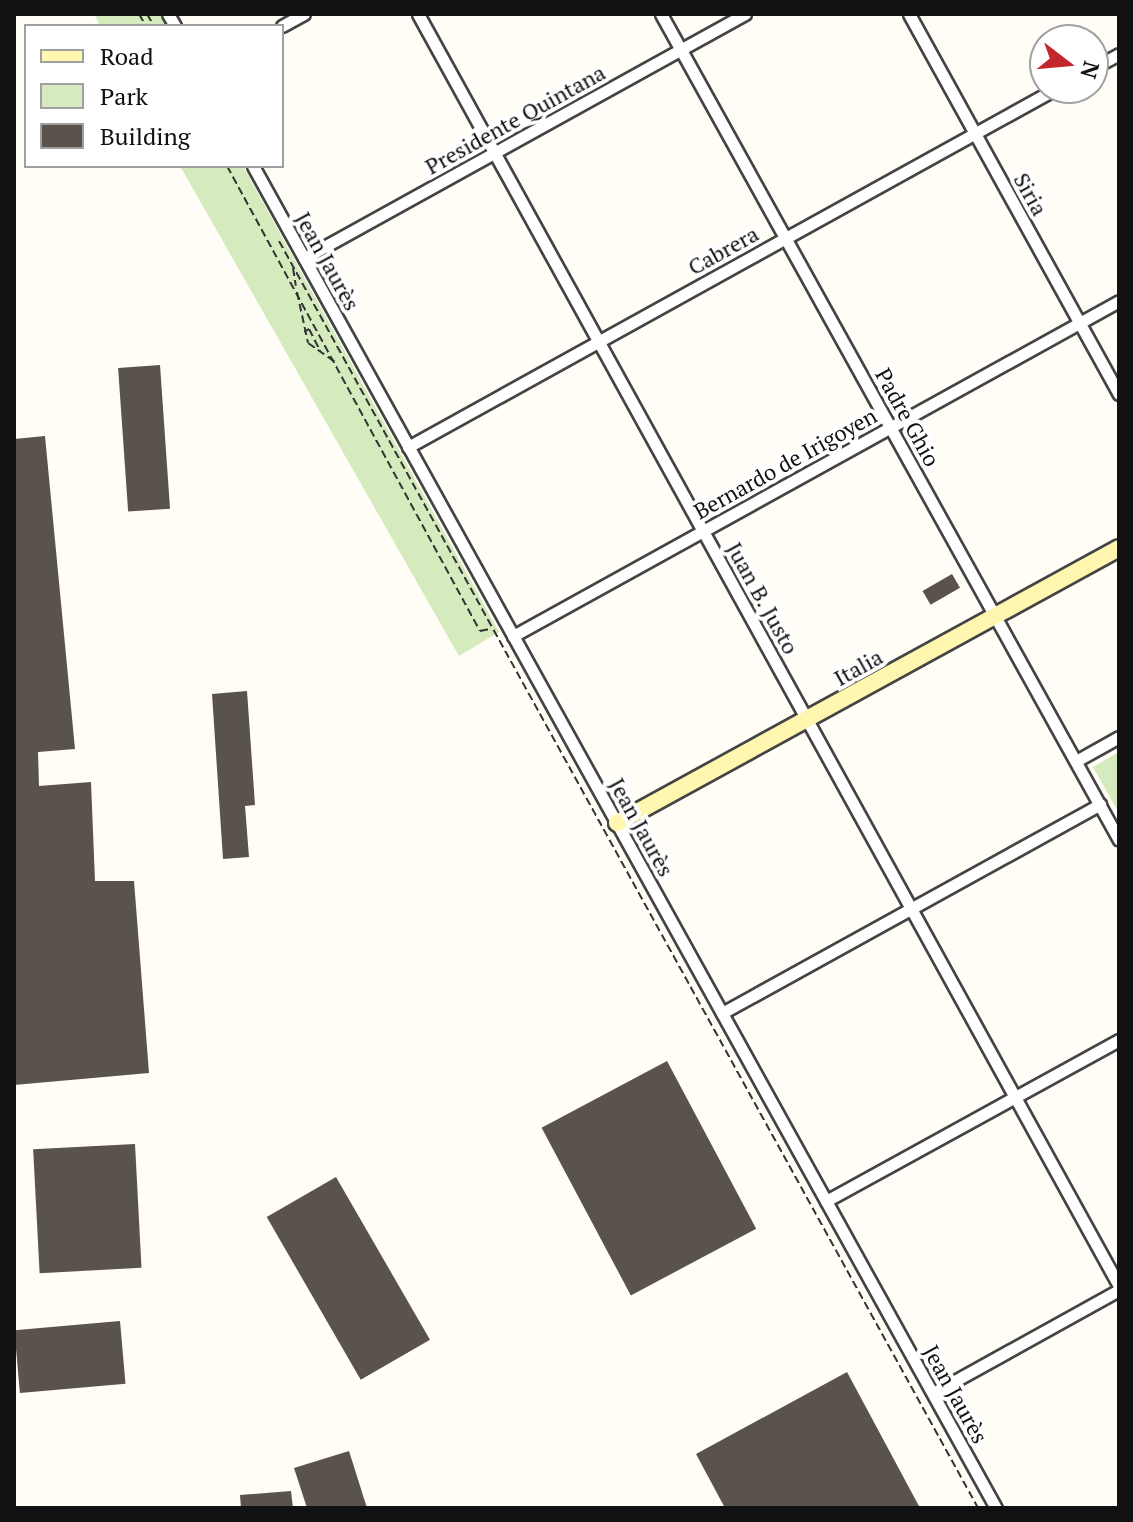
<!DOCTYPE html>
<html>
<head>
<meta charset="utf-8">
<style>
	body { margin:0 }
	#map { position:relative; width:1133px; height:1522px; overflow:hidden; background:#fffdf5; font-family:"PT Serif",serif }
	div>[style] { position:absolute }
	.green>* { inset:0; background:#d5ebbd }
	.building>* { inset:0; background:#5a524d; transform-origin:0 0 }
	.path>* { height:2px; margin-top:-1px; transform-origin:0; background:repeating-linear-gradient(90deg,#333 0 8px,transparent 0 12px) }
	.roads { filter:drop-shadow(2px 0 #444) drop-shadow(-2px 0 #444) drop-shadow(0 2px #444) drop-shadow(0 -2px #444) }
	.street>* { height:11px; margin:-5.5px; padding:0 5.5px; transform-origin:5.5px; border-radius:5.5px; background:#fff }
	.secondary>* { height:16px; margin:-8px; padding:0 8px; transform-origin:8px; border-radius:8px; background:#fff6b0 }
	span { translate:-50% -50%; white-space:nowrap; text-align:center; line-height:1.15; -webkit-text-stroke:8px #fff; paint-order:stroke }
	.street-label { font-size:22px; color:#111 }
	.frame { position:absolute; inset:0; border:16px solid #111; pointer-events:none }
	.legend { position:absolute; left:24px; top:24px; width:260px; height:144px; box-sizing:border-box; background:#fff; border:2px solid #a0a0a0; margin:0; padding:10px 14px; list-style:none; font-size:24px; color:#111 }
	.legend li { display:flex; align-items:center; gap:16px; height:40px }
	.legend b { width:40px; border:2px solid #a0a0a0 }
	.north { position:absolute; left:1029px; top:24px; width:80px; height:80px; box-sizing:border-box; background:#fff; border:2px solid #a0a0a0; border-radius:50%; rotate:106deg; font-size:22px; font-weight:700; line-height:32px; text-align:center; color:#111 }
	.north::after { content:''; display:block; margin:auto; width:28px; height:36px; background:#c4262e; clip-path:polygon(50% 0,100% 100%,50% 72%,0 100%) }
</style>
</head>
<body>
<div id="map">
	<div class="green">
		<div style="clip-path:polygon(94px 14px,160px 14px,166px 26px,100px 26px)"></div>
		<div style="clip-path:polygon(180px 166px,243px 166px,499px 632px,459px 656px)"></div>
		<div style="clip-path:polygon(1119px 752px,1119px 806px,1116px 808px,1093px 767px)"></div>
	</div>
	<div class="building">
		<div style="left:160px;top:365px;width:144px;height:42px;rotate:86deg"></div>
		<div style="clip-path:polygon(45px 436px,75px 749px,38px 752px,39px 786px,91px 782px,95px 881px,134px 881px,149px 1073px,14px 1085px,14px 439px)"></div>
		<div style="left:952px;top:574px;width:16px;height:34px;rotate:60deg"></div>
		<div style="clip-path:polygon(247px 691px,255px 805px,245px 806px,249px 857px,223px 859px,212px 694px)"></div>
		<div style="left:667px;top:1061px;width:190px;height:142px;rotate:62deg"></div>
		<div style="left:135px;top:1144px;width:124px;height:102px;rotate:87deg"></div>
		<div style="left:336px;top:1177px;width:188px;height:80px;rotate:60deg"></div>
		<div style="left:120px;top:1321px;width:63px;height:106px;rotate:85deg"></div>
		<div style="clip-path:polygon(847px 1372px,920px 1508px,725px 1508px,696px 1454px)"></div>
		<div style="clip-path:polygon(349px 1451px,367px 1508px,307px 1508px,294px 1468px)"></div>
		<div style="clip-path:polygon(291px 1491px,293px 1508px,241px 1508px,240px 1495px)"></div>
	</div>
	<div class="path">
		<div style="left:139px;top:14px;width:14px;rotate:60deg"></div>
		<div style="left:147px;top:14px;width:14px;rotate:60deg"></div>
		<div style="left:227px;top:166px;width:529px;rotate:61.45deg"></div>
		<div style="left:480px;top:631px;width:10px;rotate:-11deg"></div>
		<div style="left:279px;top:241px;width:1447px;rotate:61.11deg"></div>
		<div style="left:293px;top:268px;width:18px;rotate:81deg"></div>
		<div style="left:297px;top:292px;width:52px;rotate:77.8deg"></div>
		<div style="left:308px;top:343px;width:33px;rotate:35deg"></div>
		<div style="left:304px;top:332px;width:6px;rotate:-31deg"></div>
		<div style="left:309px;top:329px;width:25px;rotate:63deg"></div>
	</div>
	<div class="roads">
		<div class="street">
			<div style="left:168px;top:14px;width:14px;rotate:60deg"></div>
			<div style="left:418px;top:14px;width:1452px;rotate:61.14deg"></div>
			<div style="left:661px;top:14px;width:944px;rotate:60.99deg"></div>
			<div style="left:909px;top:14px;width:434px;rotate:61.1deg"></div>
			<div style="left:282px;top:26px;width:25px;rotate:-29deg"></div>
			<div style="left:1093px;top:68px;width:30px;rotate:-28deg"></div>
			<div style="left:253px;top:166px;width:1534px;rotate:61.03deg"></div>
			<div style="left:304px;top:258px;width:504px;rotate:-28.96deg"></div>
			<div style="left:408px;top:447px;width:742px;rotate:-28.95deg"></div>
			<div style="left:513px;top:636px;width:692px;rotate:-28.93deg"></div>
			<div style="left:1076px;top:761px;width:49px;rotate:-29.2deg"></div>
			<div style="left:722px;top:1013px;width:432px;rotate:-28.9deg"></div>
			<div style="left:826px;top:1201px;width:334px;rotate:-28.8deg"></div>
			<div style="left:933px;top:1393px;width:213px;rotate:-29deg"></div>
		</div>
		<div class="secondary">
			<div style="left:617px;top:823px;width:572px;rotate:-28.71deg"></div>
		</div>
	</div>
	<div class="street-label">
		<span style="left:515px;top:119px;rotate:-29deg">Presidente Quintana</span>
		<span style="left:1031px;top:194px;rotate:61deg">Siria</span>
		<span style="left:723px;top:250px;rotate:-29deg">Cabrera</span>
		<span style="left:328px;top:261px;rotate:61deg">Jean Jaurès</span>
		<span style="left:908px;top:417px;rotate:61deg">Padre Ghio</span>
		<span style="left:785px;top:463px;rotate:-29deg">Bernardo de Irigoyen</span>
		<span style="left:763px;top:598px;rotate:61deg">Juan B. Justo</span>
		<span style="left:858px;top:667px;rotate:-29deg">Italia</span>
		<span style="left:642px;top:827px;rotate:61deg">Jean Jaurès</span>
		<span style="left:956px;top:1394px;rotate:61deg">Jean Jaurès</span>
	</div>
	<div class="frame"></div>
	<ul class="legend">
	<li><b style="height:10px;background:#fff6b0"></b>Road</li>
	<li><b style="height:22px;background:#d5ebbd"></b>Park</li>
	<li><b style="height:22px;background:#5a524d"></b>Building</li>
	</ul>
	<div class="north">N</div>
</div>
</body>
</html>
